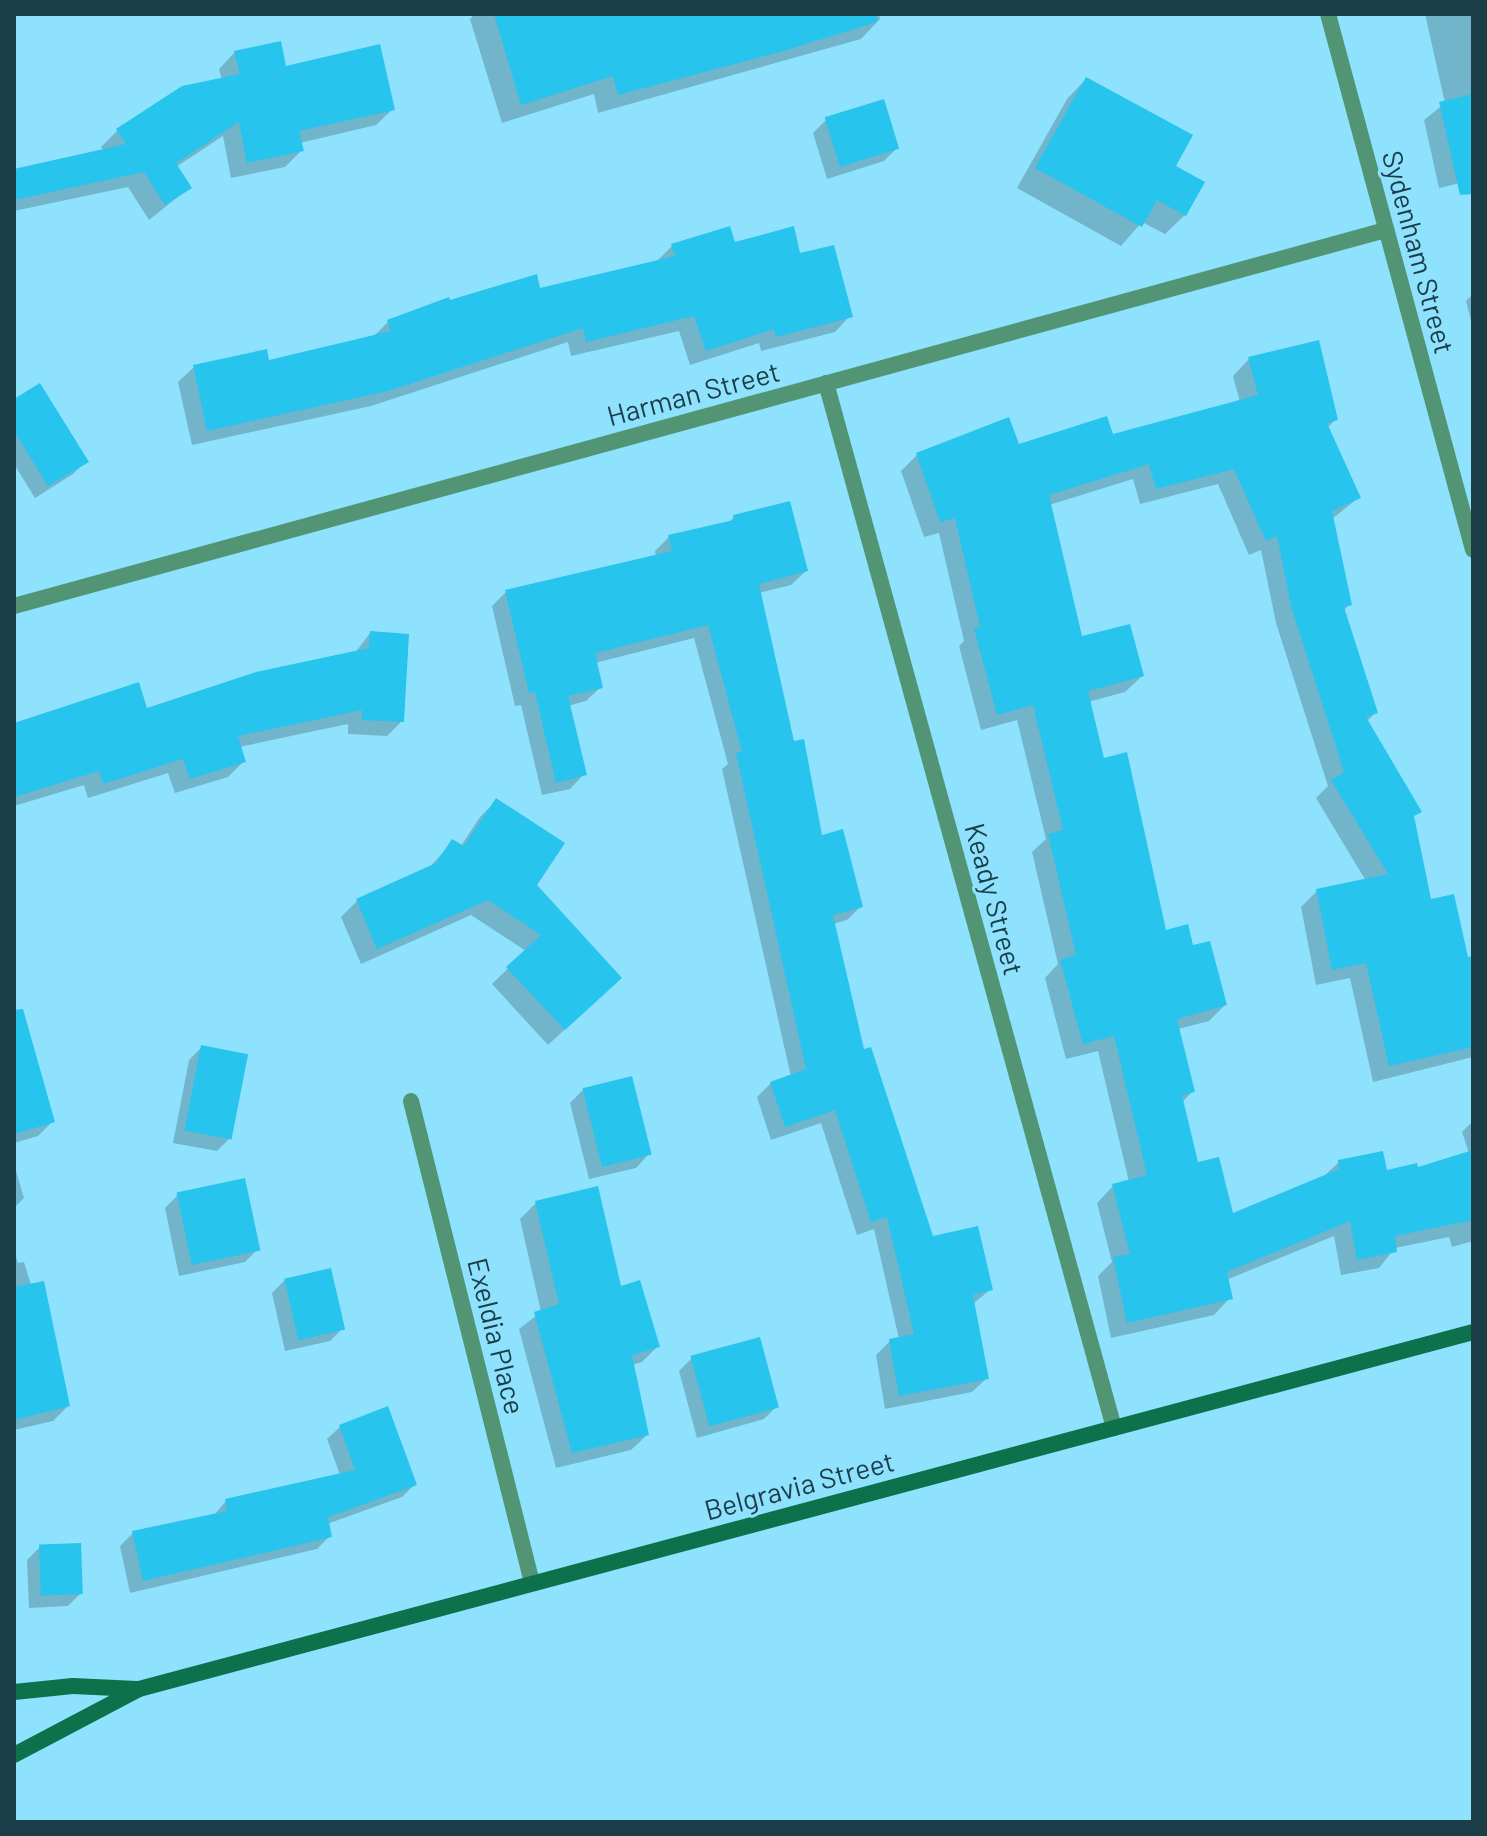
<!DOCTYPE html>
<html>
<head>
<meta charset="utf-8">
<style>
	body { margin:0 }
	#map { position:relative; width:1487px; height:1836px; overflow:hidden; background:#8fe2fd; font-family:Barlow,sans-serif }
	div>[style] { position:absolute }
	.shadow>* { inset:0; background:#0003 }
	.building>* { inset:0; background:#27c4ed; transform-origin:0 0 }
	.street>* { height:16px; margin:-8px; padding:0 8px; transform-origin:8px; border-radius:8px; background:#529574 }
	.secondary>* { height:16px; margin:-8px; padding:0 8px; transform-origin:8px; border-radius:8px; background:#0d714c }
	span { translate:-50% -50%; white-space:nowrap; text-align:center; line-height:1.15; -webkit-text-stroke:6px #8fe2fd; paint-order:stroke }
	.street-label { font-size:28px; color:#1a3d48 }
	.frame { position:absolute; inset:0; border:16px solid #1a3d48; pointer-events:none }
</style>
</head>
<body>
<div id="map">
	<div class="shadow">
		<div style="clip-path:polygon(475px 14px,879px 14px,880px 19px,861px 39px,598px 113px,594px 94px,502px 123px,470px 19px)"></div>
		<div style="clip-path:polygon(1425px 14px,1473px 14px,1473px 180px,1439px 188px,1424px 120px,1445px 103px)"></div>
		<div style="clip-path:polygon(235px 52px,393px 109px,376px 125px,300px 143px,301px 151px,285px 167px,231px 178px,223px 136px,176px 167px,189px 188px,149px 220px,128px 187px,14px 211px,14px 171px,104px 151px,101px 147px,117px 131px,222px 80px,219px 69px)"></div>
		<div style="clip-path:polygon(1086px 79px,1173px 167px,1185px 215px,1165px 234px,1142px 222px,1121px 246px,1017px 188px,1067px 99px)"></div>
		<div style="clip-path:polygon(826px 120px,897px 148px,884px 161px,827px 179px,813px 133px)"></div>
		<div style="clip-path:polygon(733px 244px,799px 255px,850px 316px,835px 332px,761px 351px,759px 343px,690px 365px,679px 331px,571px 356px,568px 342px,371px 406px,192px 445px,178px 382px,194px 367px,267px 362px,372px 338px,388px 322px,448px 303px,539px 290px,656px 262px,672px 246px)"></div>
		<div style="clip-path:polygon(1473px 294px,1473px 329px,1466px 301px)"></div>
		<div style="clip-path:polygon(1249px 359px,1336px 419px,1327px 428px,1358px 498px,1332px 519px,1350px 604px,1343px 611px,1376px 712px,1366px 722px,1419px 811px,1412px 818px,1429px 901px,1473px 980px,1473px 1057px,1373px 1082px,1350px 978px,1316px 985px,1301px 907px,1317px 891px,1366px 881px,1316px 798px,1328px 786px,1276px 623px,1261px 550px,1249px 555px,1218px 484px,1140px 504px,1133px 479px,1049px 505px,1080px 639px,1142px 676px,1125px 692px,1088px 702px,1103px 761px,1165px 933px,1192px 948px,1225px 1005px,1209px 1021px,1178px 1029px,1193px 1091px,1182px 1102px,1196px 1165px,1231px 1216px,1322px 1178px,1339px 1162px,1386px 1173px,1417px 1169px,1469px 1153px,1462px 1132px,1473px 1121px,1473px 1241px,1452px 1247px,1449px 1237px,1395px 1248px,1379px 1268px,1341px 1275px,1334px 1236px,1226px 1280px,1230px 1298px,1214px 1315px,1111px 1338px,1098px 1276px,1112px 1262px,1097px 1203px,1113px 1186px,1129px 1182px,1098px 1051px,1066px 1059px,1045px 978px,1058px 964px,1032px 852px,1046px 839px,1017px 720px,981px 730px,959px 646px,964px 641px,939px 533px,924px 537px,901px 471px,918px 454px,1111px 436px,1240px 402px,1233px 376px)"></div>
		<div style="clip-path:polygon(14px 401px,86px 461px,73px 474px,35px 498px,14px 464px)"></div>
		<div style="clip-path:polygon(734px 517px,806px 571px,791px 585px,759px 593px,792px 744px,821px 837px,861px 906px,847px 920px,833px 924px,863px 1052px,932px 1239px,991px 1289px,973px 1304px,987px 1378px,972px 1392px,885px 1409px,876px 1355px,890px 1341px,899px 1339px,874px 1229px,857px 1235px,821px 1123px,771px 1140px,757px 1097px,771px 1083px,791px 1077px,722px 769px,728px 764px,694px 638px,595px 663px,601px 687px,586px 701px,568px 706px,584px 774px,570px 789px,542px 795px,521px 705px,515px 706px,492px 606px,506px 592px,656px 557px,655px 551px,669px 537px,728px 523px)"></div>
		<div style="clip-path:polygon(370px 633px,402px 721px,387px 736px,348px 734px,348px 724px,239px 747px,243px 762px,228px 777px,175px 793px,168px 773px,88px 798px,84px 785px,14px 806px,14px 724px,146px 711px,355px 653px)"></div>
		<div style="clip-path:polygon(496px 801px,535px 886px,603px 994px,548px 1045px,492px 984px,526px 951px,471px 915px,361px 964px,341px 917px,357px 901px,429px 868px,453px 841px,461px 846px,480px 817px)"></div>
		<div style="clip-path:polygon(202px 1047px,230px 1138px,217px 1151px,173px 1143px,189px 1060px)"></div>
		<div style="clip-path:polygon(14px 1048px,53px 1121px,38px 1136px,14px 1143px)"></div>
		<div style="clip-path:polygon(583px 1090px,648px 1155px,636px 1168px,589px 1179px,570px 1103px)"></div>
		<div style="clip-path:polygon(14px 1164px,24px 1198px,14px 1208px)"></div>
		<div style="clip-path:polygon(178px 1195px,258px 1249px,245px 1262px,179px 1276px,165px 1208px)"></div>
		<div style="clip-path:polygon(536px 1203px,658px 1346px,642px 1362px,632px 1365px,647px 1435px,631px 1450px,556px 1468px,519px 1329px,541px 1312px,520px 1219px)"></div>
		<div style="clip-path:polygon(14px 1251px,18px 1263px,24px 1262px,68px 1406px,53px 1421px,14px 1430px)"></div>
		<div style="clip-path:polygon(285px 1280px,343px 1328px,330px 1341px,285px 1351px,272px 1293px)"></div>
		<div style="clip-path:polygon(692px 1358px,777px 1406px,764px 1419px,697px 1438px,679px 1371px)"></div>
		<div style="clip-path:polygon(340px 1427px,415px 1484px,402px 1497px,327px 1524px,330px 1536px,317px 1549px,130px 1593px,120px 1546px,133px 1533px,213px 1516px,226px 1501px,340px 1475px,327px 1439px)"></div>
		<div style="clip-path:polygon(40px 1547px,81px 1593px,68px 1606px,29px 1608px,27px 1560px)"></div>
	</div>
	<div class="building">
		<div style="clip-path:polygon(494px 14px,876px 14px,877px 22px,780px 52px,618px 95px,613px 76px,521px 105px)"></div>
		<div style="clip-path:polygon(281px 41px,286px 66px,380px 44px,395px 110px,299px 131px,304px 151px,247px 163px,239px 122px,176px 163px,192px 188px,165px 205px,144px 172px,14px 200px,14px 169px,126px 144px,116px 129px,182px 86px,240px 74px,234px 51px)"></div>
		<div style="clip-path:polygon(1086px 77px,1193px 135px,1176px 166px,1205px 182px,1186px 216px,1157px 200px,1142px 227px,1035px 168px)"></div>
		<div style="clip-path:polygon(1473px 94px,1473px 194px,1460px 195px,1439px 102px)"></div>
		<div style="left:884px;top:99px;width:52px;height:62px;rotate:73deg"></div>
		<div style="clip-path:polygon(730px 226px,735px 242px,794px 226px,800px 253px,834px 245px,853px 317px,776px 337px,774px 329px,706px 351px,694px 316px,586px 342px,583px 328px,388px 391px,207px 431px,193px 365px,267px 349px,269px 360px,391px 331px,387px 320px,449px 297px,450px 300px,537px 274px,540px 288px,675px 256px,671px 244px)"></div>
		<div style="clip-path:polygon(1319px 340px,1338px 420px,1327px 423px,1361px 498px,1332px 511px,1352px 605px,1344px 607px,1378px 713px,1366px 717px,1422px 812px,1414px 816px,1431px 899px,1454px 894px,1468px 957px,1473px 956px,1473px 1047px,1389px 1066px,1366px 963px,1332px 970px,1316px 889px,1388px 874px,1331px 780px,1344px 772px,1291px 606px,1277px 536px,1266px 541px,1234px 469px,1156px 489px,1149px 464px,1049px 495px,1082px 636px,1130px 624px,1144px 676px,1088px 691px,1104px 758px,1127px 752px,1166px 930px,1188px 924px,1193px 945px,1210px 941px,1227px 1005px,1177px 1019px,1195px 1092px,1182px 1095px,1198px 1162px,1219px 1157px,1233px 1213px,1339px 1169px,1338px 1160px,1383px 1151px,1387px 1170px,1417px 1163px,1418px 1167px,1473px 1150px,1473px 1220px,1395px 1236px,1397px 1252px,1357px 1260px,1350px 1221px,1227px 1272px,1233px 1299px,1127px 1323px,1113px 1257px,1130px 1254px,1112px 1184px,1147px 1175px,1114px 1036px,1083px 1044px,1060px 960px,1076px 955px,1048px 834px,1063px 830px,1033px 705px,997px 715px,974px 628px,980px 627px,955px 518px,940px 522px,916px 453px,1009px 417px,1019px 444px,1107px 416px,1113px 434px,1258px 395px,1248px 357px)"></div>
		<div style="clip-path:polygon(40px 383px,89px 462px,48px 486px,14px 431px,14px 399px)"></div>
		<div style="clip-path:polygon(790px 501px,808px 571px,759px 584px,794px 741px,804px 739px,822px 835px,843px 829px,863px 907px,833px 915px,864px 1049px,871px 1047px,933px 1236px,978px 1226px,993px 1290px,973px 1295px,989px 1379px,899px 1396px,889px 1339px,914px 1334px,887px 1217px,871px 1222px,835px 1110px,785px 1127px,770px 1082px,806px 1069px,736px 753px,742px 752px,708px 625px,595px 653px,603px 688px,568px 696px,587px 775px,556px 783px,535px 692px,529px 693px,505px 590px,672px 551px,668px 535px,734px 520px,733px 515px)"></div>
		<div style="clip-path:polygon(370px 631px,409px 634px,404px 722px,362px 720px,362px 710px,238px 736px,246px 762px,190px 779px,183px 759px,103px 784px,99px 771px,14px 797px,14px 723px,139px 682px,147px 708px,256px 672px,369px 648px)"></div>
		<div style="clip-path:polygon(496px 798px,565px 843px,537px 885px,622px 978px,565px 1030px,506px 967px,541px 935px,488px 900px,377px 949px,356px 899px,436px 863px,452px 839px,464px 846px)"></div>
		<div style="clip-path:polygon(23px 1009px,55px 1122px,14px 1134px,14px 1010px)"></div>
		<div style="left:201px;top:1045px;width:48px;height:87px;rotate:11deg"></div>
		<div style="left:632px;top:1076px;width:81px;height:51px;rotate:76deg"></div>
		<div style="left:245px;top:1178px;width:74px;height:70px;rotate:78deg"></div>
		<div style="clip-path:polygon(598px 1186px,621px 1286px,640px 1280px,660px 1347px,632px 1355px,649px 1435px,572px 1453px,534px 1312px,559px 1304px,535px 1201px)"></div>
		<div style="left:331px;top:1268px;width:63px;height:48px;rotate:77deg"></div>
		<div style="clip-path:polygon(44px 1281px,70px 1406px,14px 1420px,14px 1287px)"></div>
		<div style="left:760px;top:1337px;width:73px;height:72px;rotate:75deg"></div>
		<div style="clip-path:polygon(388px 1406px,417px 1485px,328px 1517px,332px 1537px,143px 1581px,132px 1531px,227px 1511px,225px 1499px,355px 1470px,339px 1425px)"></div>
		<div style="left:81px;top:1543px;width:51px;height:42px;rotate:88deg"></div>
	</div>
	<div class="street">
		<div style="left:1328px;top:14px;width:555px;rotate:74.86deg"></div>
		<div style="left:826px;top:383px;width:1084px;rotate:74.59deg"></div>
		<div style="left:14px;top:606px;width:1423px;rotate:-15.33deg"></div>
		<div style="left:411px;top:1101px;width:497px;rotate:75.9deg"></div>
	</div>
	<div class="secondary">
		<div style="left:14px;top:1692px;width:59px;rotate:-5.8deg"></div>
		<div style="left:73px;top:1686px;width:64px;rotate:2.7deg"></div>
		<div style="left:14px;top:1755px;width:141px;rotate:-27.8deg"></div>
		<div style="left:139px;top:1689px;width:1381px;rotate:-14.98deg"></div>
	</div>
	<div class="street-label">
		<span style="left:1419px;top:252px;rotate:75deg">Sydenham Street</span>
		<span style="left:693px;top:393px;rotate:-15deg">Harman Street</span>
		<span style="left:995px;top:899px;rotate:75deg">Keady Street</span>
		<span style="left:497px;top:1336px;rotate:76deg">Exeldia Place</span>
		<span style="left:799px;top:1485px;rotate:-15deg">Belgravia Street</span>
	</div>
	<div class="frame"></div>
</div>
</body>
</html>
